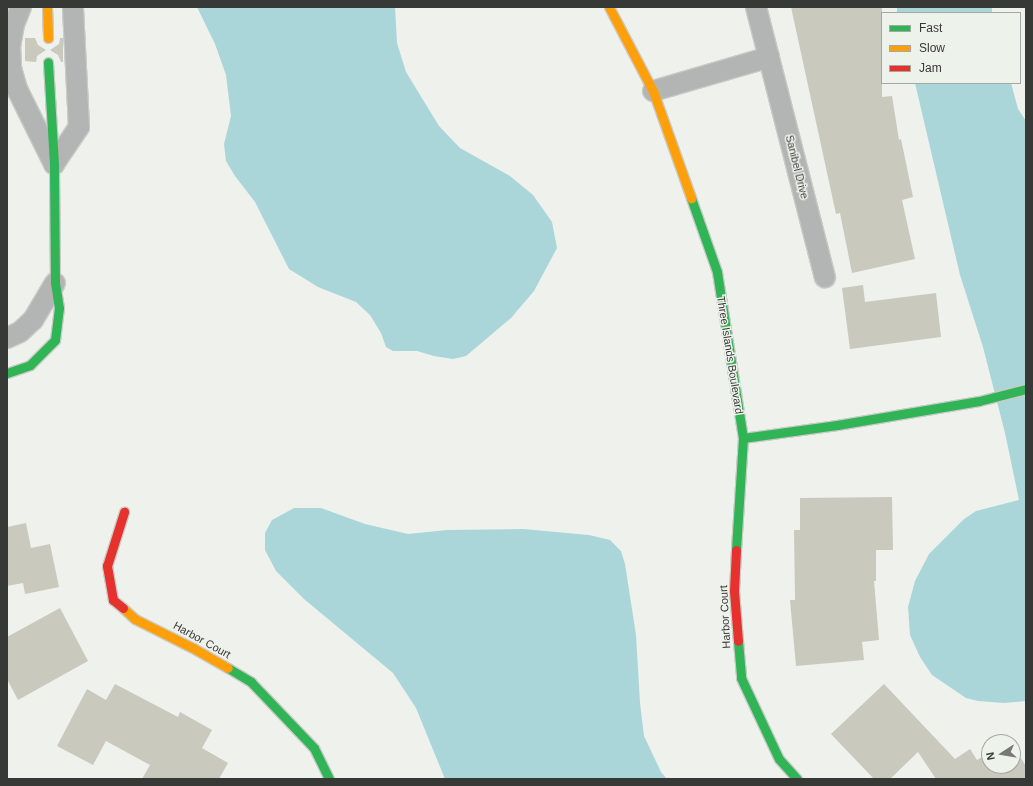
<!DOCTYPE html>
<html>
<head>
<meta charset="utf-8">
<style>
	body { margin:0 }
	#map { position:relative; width:1033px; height:786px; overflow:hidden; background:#eef1ec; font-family:Arial,sans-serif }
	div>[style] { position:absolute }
	.water>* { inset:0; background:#aad6da; transform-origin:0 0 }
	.building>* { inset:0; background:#c9c9be }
	.roads { filter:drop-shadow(1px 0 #c9cbc8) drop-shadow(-1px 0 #c9cbc8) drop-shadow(0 1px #c9cbc8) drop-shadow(0 -1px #c9cbc8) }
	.street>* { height:20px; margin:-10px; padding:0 10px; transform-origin:10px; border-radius:10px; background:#b2b5b3 }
	.fast>* { height:9px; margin:-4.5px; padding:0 4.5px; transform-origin:4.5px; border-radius:4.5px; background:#30b455 }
	.slow>* { height:9px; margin:-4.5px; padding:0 4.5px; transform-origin:4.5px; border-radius:4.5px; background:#ff9f0a }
	.jam>* { height:9px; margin:-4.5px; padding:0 4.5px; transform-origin:4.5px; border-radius:4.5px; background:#e5322d }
	span { translate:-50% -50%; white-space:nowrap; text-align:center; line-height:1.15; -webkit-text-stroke:3px #edf2eb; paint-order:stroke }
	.street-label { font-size:11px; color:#373936 }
	.frame { position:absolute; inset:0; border:8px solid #373936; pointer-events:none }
	.legend { position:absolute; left:881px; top:12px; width:140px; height:72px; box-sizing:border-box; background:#edf2eb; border:1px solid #a4a8a3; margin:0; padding:5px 7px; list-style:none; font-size:12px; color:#373936 }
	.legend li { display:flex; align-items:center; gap:8px; height:20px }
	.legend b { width:20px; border:1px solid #a4a8a3 }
	.north { position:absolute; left:981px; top:734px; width:40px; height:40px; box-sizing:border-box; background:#edf2eb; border:1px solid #a4a8a3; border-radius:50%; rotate:258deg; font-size:11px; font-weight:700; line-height:16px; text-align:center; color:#373936 }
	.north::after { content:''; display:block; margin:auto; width:14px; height:18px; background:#777976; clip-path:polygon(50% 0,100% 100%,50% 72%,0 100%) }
</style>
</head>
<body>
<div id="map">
	<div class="water">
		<div style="clip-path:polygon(197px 7px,395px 7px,397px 43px,406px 72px,439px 126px,460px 148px,510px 176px,533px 195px,552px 222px,557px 248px,534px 291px,511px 318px,466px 356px,453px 359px,434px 356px,417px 351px,393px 351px,386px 347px,381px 333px,370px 315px,356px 302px,318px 287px,289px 269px,255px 202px,235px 176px,226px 161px,224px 144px,231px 116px,226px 75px,215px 44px)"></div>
		<div style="left:897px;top:7px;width:95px;height:6px"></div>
		<div style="clip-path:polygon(915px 83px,1011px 83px,1018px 109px,1026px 121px,1026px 701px,1004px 703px,978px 701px,966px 698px,932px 675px,920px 657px,910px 635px,908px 607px,915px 581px,929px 554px,964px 519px,976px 511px,1019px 500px,1005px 433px,983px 347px,960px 275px)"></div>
		<div style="clip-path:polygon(294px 508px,321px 508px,365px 524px,408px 534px,447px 530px,523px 529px,589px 535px,610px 540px,621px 551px,625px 564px,636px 635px,640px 703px,644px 736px,661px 772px,667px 779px,445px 779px,416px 708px,393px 673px,304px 599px,276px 571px,265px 550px,265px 533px,272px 520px)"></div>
	</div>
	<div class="building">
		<div style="clip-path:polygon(791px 7px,882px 7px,882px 97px,892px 96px,899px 140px,901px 139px,913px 197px,902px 200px,915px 259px,852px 273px,840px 213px,836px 214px)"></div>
		<div style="clip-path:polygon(25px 38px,35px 38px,38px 45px,46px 50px,37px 56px,36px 62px,25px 61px)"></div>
		<div style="clip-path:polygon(60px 38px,63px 38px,63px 62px,61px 62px,58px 55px,50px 50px,59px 44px)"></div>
		<div style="clip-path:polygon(863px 285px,865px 302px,936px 293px,941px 337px,850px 349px,842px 288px)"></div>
		<div style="clip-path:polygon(892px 497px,893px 550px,876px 550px,876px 581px,874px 581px,879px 640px,862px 642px,864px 660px,796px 666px,790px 600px,795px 600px,794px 530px,800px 530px,800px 498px)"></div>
		<div style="clip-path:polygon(26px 523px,31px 548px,50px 544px,59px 587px,25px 594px,23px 583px,7px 586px,7px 527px)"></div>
		<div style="clip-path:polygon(60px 608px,88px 661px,18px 700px,7px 679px,7px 637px)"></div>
		<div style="clip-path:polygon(115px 684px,178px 717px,180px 712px,212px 730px,202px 748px,228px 763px,219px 779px,142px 779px,150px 765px,106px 741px,93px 765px,57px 746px,87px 689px,106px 700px)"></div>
		<div style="clip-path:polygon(884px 684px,955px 759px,970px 749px,977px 760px,989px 753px,989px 766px,1013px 766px,1013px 746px,1026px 766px,1026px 779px,936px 779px,918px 752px,890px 779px,874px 779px,831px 734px)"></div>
	</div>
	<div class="roads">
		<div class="street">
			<div style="left:21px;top:7px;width:18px;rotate:112deg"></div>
			<div style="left:14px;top:24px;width:22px;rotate:100deg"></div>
			<div style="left:10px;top:46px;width:22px;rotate:87deg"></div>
			<div style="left:11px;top:68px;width:22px;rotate:74deg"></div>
			<div style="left:17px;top:89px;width:84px;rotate:63.7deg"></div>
			<div style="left:54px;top:164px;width:45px;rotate:-56deg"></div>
			<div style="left:79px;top:127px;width:120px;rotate:-92.9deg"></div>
			<div style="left:756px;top:7px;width:279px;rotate:75.7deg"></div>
			<div style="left:653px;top:91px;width:121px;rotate:-16.3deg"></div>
			<div style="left:7px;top:338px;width:14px;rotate:-25deg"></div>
			<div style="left:20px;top:332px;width:18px;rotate:-43deg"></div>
			<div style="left:33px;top:320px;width:43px;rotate:-59.3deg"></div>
		</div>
		<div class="fast">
			<div style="left:691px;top:198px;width:78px;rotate:70.6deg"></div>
			<div style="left:717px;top:272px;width:168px;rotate:81.1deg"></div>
			<div style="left:743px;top:438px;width:112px;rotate:93.6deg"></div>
			<div style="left:7px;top:373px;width:24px;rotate:-19deg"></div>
			<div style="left:30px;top:365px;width:35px;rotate:-45deg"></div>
			<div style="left:55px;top:340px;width:32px;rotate:-83deg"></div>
			<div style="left:59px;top:308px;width:25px;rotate:-99deg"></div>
			<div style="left:55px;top:283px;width:119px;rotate:-90.5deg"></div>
			<div style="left:54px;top:164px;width:102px;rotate:-93.4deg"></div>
			<div style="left:743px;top:438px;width:95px;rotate:-7.9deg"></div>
			<div style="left:837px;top:425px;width:144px;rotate:-9.6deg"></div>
			<div style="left:979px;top:401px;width:49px;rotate:-14.3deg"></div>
			<div style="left:738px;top:641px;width:37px;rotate:85deg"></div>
			<div style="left:741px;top:678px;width:89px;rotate:64.9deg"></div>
			<div style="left:779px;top:759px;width:27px;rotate:48deg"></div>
			<div style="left:228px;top:668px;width:27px;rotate:31deg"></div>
			<div style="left:251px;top:682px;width:91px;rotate:46.3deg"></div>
			<div style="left:314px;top:748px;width:34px;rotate:64deg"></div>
		</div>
		<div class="slow">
			<div style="left:47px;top:7px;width:31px;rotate:88deg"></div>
			<div style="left:609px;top:7px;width:95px;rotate:62.4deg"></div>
			<div style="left:653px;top:91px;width:114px;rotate:70.4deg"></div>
			<div style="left:123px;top:608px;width:16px;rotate:43deg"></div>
			<div style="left:135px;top:619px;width:65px;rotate:26.6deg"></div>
			<div style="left:193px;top:648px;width:40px;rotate:29.7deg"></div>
		</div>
		<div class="jam">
			<div style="left:736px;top:550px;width:41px;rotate:92.8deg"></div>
			<div style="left:734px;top:591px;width:50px;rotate:85.4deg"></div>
			<div style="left:123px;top:608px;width:13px;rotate:-141deg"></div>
			<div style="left:113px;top:600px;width:35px;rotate:-100deg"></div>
			<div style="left:107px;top:566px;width:57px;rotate:-72.5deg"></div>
		</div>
	</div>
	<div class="street-label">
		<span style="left:797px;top:167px;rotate:76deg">Sanibel Drive</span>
		<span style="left:730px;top:355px;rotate:81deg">Three Islands Boulevard</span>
		<span style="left:725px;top:617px;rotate:-93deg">Harbor Court</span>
		<span style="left:202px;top:640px;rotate:29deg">Harbor Court</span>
	</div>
	<div class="frame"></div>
	<ul class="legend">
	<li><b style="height:5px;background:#30b455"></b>Fast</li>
	<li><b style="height:5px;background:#ff9f0a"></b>Slow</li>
	<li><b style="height:5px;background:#e5322d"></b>Jam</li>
	</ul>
	<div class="north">N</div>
</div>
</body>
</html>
